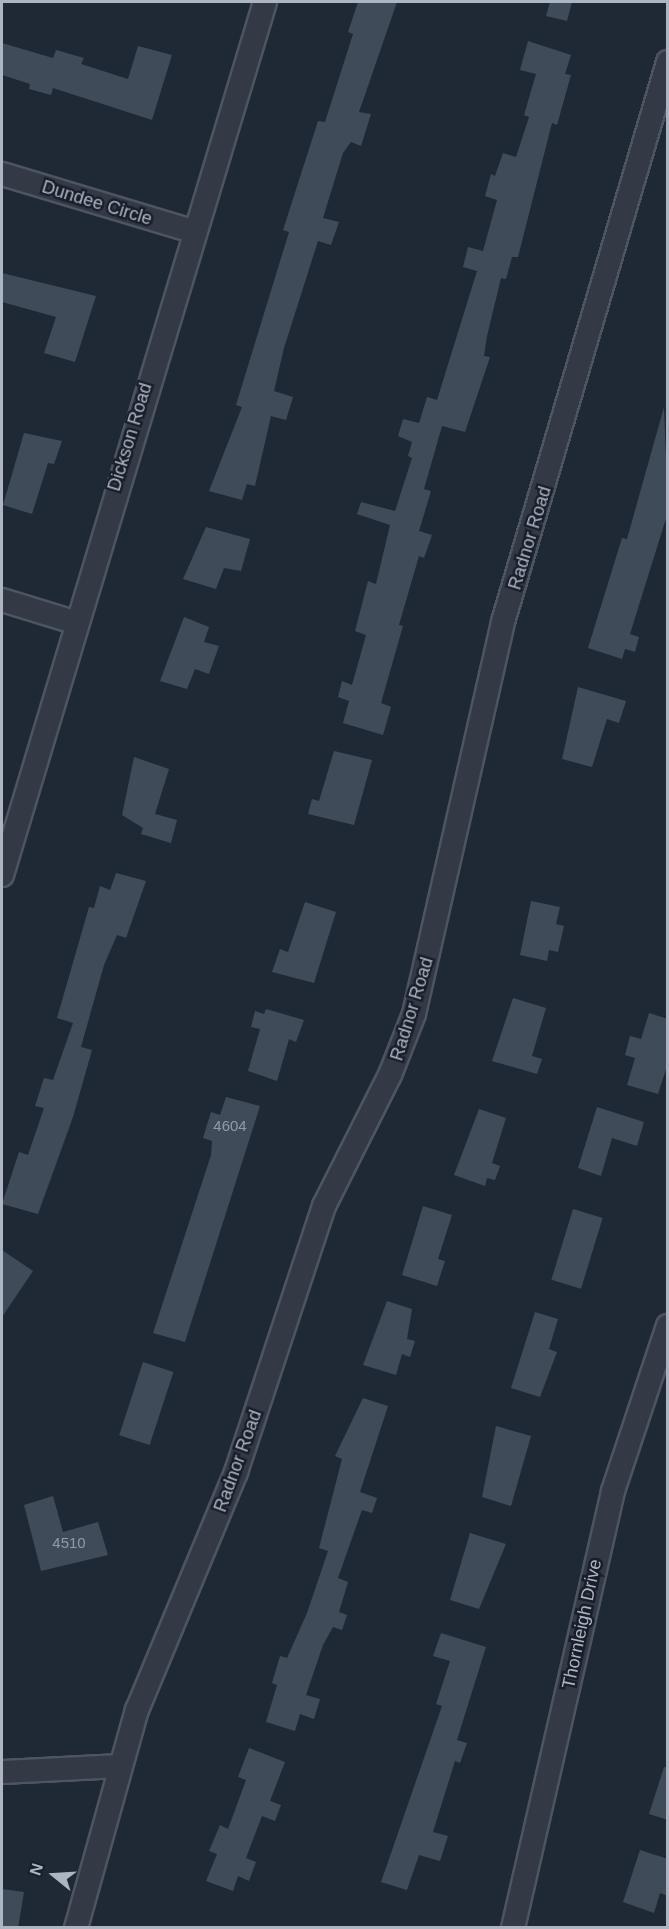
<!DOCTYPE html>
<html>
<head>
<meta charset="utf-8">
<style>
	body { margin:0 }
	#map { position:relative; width:669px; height:1929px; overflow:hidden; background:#1f2835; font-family:Helvetica,sans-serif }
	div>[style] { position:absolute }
	.building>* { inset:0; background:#404b5a; transform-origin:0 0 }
	.roads { filter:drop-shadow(2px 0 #4d5561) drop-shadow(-2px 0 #4d5561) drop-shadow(0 2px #4d5561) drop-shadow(0 -2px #4d5561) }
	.street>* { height:22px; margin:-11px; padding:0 11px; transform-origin:11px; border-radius:11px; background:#333a46 }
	span { translate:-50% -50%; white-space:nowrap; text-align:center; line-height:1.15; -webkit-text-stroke:5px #181f2a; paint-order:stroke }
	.number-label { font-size:15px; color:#929aa9 }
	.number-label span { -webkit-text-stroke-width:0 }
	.street-label { font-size:18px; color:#adb5c3 }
	.frame { position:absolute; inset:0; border:3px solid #adb5c3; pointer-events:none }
	.north { position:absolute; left:24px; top:1845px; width:60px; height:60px; -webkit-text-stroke:4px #181f2a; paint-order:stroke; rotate:288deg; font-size:16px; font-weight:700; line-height:24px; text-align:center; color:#adb5c3 }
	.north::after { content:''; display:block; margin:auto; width:21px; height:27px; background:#adb5c3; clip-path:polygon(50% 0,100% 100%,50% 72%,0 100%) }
</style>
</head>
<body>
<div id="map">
	<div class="building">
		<div style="clip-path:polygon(358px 2px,397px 2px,359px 112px,371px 114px,361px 146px,351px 142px,343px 153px,323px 218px,339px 222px,331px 245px,318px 241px,284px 348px,274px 391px,293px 397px,286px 420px,271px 416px,255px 486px,247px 484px,242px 500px,209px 491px,242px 407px,236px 405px,289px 232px,283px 230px,318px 121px,325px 122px,353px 34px,348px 32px)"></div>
		<div style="clip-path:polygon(550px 2px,572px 2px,567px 21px,546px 16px)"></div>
		<div style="clip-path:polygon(528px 41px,571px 55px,565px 74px,571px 75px,557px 125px,552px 123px,518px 257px,512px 257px,506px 279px,501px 278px,487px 336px,484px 356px,490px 357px,465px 432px,442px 426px,424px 489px,431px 491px,419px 531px,432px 535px,424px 558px,419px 556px,399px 625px,403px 626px,381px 703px,391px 707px,383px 735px,343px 723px,349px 701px,338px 697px,342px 681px,352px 685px,366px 635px,355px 631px,368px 581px,376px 584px,390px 525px,357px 514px,361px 502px,395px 511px,412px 458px,408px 456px,412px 442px,398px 436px,403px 419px,419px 423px,427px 397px,437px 400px,477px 271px,463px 267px,468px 247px,483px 251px,497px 200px,485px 196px,491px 174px,495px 176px,503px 153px,516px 157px,529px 117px,524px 115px,536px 74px,520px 70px)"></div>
		<div style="clip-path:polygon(2px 43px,53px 58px,56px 50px,84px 58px,81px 64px,128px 79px,138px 46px,172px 55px,152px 120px,53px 88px,51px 95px,29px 89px,30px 84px,2px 75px)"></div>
		<div style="clip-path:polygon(2px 273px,96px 296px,75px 362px,44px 353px,56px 317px,2px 302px)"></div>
		<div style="clip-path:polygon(664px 407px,668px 512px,630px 634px,639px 637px,635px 652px,625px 649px,622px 659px,588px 648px,622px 538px,627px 539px)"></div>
		<div style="clip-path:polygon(24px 433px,62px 441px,54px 464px,48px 463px,32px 514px,3px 505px)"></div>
		<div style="clip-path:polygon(206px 527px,250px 539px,241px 571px,224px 568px,216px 589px,183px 579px)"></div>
		<div style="clip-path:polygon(184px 617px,209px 627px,204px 642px,219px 646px,209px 674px,195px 669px,187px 689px,160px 681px)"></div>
		<div style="clip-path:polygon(578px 687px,626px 701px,619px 723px,607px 719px,592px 767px,562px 759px)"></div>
		<div style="clip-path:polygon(334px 751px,372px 760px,354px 825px,308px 814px,312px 799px,319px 801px)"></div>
		<div style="clip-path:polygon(134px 757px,169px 769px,155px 814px,177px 820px,171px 843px,141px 834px,143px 828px,122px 815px)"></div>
		<div style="clip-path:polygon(116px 873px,146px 881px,126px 938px,117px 935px,104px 965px,81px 1047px,92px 1050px,73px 1117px,38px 1214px,2px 1204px,19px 1152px,28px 1155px,44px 1108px,35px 1106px,44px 1078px,53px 1080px,73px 1023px,57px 1018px,89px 907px,94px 908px,100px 886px,110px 890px)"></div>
		<div style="clip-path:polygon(531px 901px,560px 907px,556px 924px,564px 926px,558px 952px,549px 950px,547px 961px,520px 955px)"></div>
		<div style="clip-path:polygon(305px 902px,336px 912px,314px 983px,272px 972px,280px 949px,288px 952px)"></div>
		<div style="clip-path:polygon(513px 998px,546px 1008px,532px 1056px,542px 1059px,537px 1074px,492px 1061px)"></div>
		<div style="clip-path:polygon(266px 1009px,304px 1020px,296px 1042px,289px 1039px,277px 1081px,248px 1071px,260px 1029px,251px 1027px,255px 1011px,264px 1014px)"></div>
		<div style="clip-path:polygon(649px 1013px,668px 1019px,668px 1063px,658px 1094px,627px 1085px,635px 1058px,625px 1055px,630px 1036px,641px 1039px)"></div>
		<div style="clip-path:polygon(226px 1097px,260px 1106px,185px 1342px,153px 1333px,211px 1155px,212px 1141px,203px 1138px,211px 1112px,220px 1115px)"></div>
		<div style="clip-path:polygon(597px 1107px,644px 1122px,637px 1146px,612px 1138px,601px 1176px,578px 1168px)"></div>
		<div style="clip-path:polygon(479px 1109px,506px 1118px,492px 1163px,500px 1166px,495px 1180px,487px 1178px,485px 1186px,454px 1175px)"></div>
		<div style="clip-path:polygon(423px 1206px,452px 1215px,438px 1259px,445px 1261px,437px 1286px,402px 1275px)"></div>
		<div style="left:573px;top:1209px;width:31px;height:74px;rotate:17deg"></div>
		<div style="clip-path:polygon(2px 1250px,33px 1271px,2px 1317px)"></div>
		<div style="clip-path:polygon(387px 1301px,412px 1309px,407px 1339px,415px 1341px,410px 1357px,402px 1354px,396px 1375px,363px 1365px)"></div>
		<div style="clip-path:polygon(535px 1312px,558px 1319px,549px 1349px,557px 1352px,540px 1397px,511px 1388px)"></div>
		<div style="left:143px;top:1362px;width:32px;height:77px;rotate:18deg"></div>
		<div style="clip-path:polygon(363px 1398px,388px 1406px,360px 1492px,377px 1498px,372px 1513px,362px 1510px,338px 1578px,348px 1582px,339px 1612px,347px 1615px,342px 1630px,333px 1627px,323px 1645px,306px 1695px,320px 1699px,314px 1719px,300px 1714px,295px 1731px,266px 1722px,277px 1685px,272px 1683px,280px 1656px,287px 1658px,307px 1613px,328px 1551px,319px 1548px,342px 1459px,335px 1456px)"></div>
		<div style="clip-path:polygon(496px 1426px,531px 1436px,511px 1506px,482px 1497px)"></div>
		<div style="clip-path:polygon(53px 1496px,63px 1532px,98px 1522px,108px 1555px,41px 1571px,24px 1505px)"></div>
		<div style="clip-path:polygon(470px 1533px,506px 1544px,479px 1609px,450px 1600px)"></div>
		<div style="clip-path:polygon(441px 1633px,486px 1647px,457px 1740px,467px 1743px,460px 1763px,455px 1761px,433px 1832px,448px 1836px,440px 1861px,419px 1855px,407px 1890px,381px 1882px,442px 1706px,436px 1704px,450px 1661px,433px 1656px)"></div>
		<div style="clip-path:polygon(249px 1748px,285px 1762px,270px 1801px,281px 1805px,275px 1821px,262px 1816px,246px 1858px,256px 1862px,249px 1881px,238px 1876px,233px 1891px,206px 1881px,217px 1854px,209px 1851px,220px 1825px,228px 1829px,246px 1780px,238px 1777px)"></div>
		<div style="clip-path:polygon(664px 1767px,668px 1768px,668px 1820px,649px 1814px)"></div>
		<div style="clip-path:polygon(640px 1850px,668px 1859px,668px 1896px,660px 1893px,654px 1913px,623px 1902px)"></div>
		<div style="clip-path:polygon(2px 1889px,24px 1892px,18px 1928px,2px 1928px)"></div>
	</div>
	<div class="roads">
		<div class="street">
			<div style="left:2px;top:174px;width:198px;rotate:16.7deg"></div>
			<div style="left:2px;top:600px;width:75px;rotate:17deg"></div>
			<div style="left:2px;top:875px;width:912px;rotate:-73.23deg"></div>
			<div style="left:2px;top:1772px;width:117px;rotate:-2.9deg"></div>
			<div style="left:76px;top:1928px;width:226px;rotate:-74.4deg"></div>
			<div style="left:137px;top:1710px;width:258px;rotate:-67.4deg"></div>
			<div style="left:236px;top:1472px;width:280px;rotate:-71.7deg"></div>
			<div style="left:324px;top:1206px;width:147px;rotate:-63.3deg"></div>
			<div style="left:390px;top:1075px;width:66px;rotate:-68.5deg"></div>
			<div style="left:414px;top:1014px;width:402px;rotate:-77.2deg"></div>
			<div style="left:503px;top:622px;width:584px;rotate:-73.58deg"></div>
			<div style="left:513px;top:1928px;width:448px;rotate:-77.1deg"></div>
			<div style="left:613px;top:1491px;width:174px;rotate:-71.6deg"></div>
		</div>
	</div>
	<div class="number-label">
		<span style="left:230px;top:1126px">4604</span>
		<span style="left:69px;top:1543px">4510</span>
	</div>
	<div class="street-label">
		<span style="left:97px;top:203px;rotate:17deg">Dundee Circle</span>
		<span style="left:130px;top:437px;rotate:-73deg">Dickson Road</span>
		<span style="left:530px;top:538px;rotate:-73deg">Radnor Road</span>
		<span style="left:412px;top:1009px;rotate:-73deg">Radnor Road</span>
		<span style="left:238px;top:1461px;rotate:-70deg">Radnor Road</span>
		<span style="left:582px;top:1624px;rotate:-78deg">Thornleigh Drive</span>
	</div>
	<div class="frame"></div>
	<div class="north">N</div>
</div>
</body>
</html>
